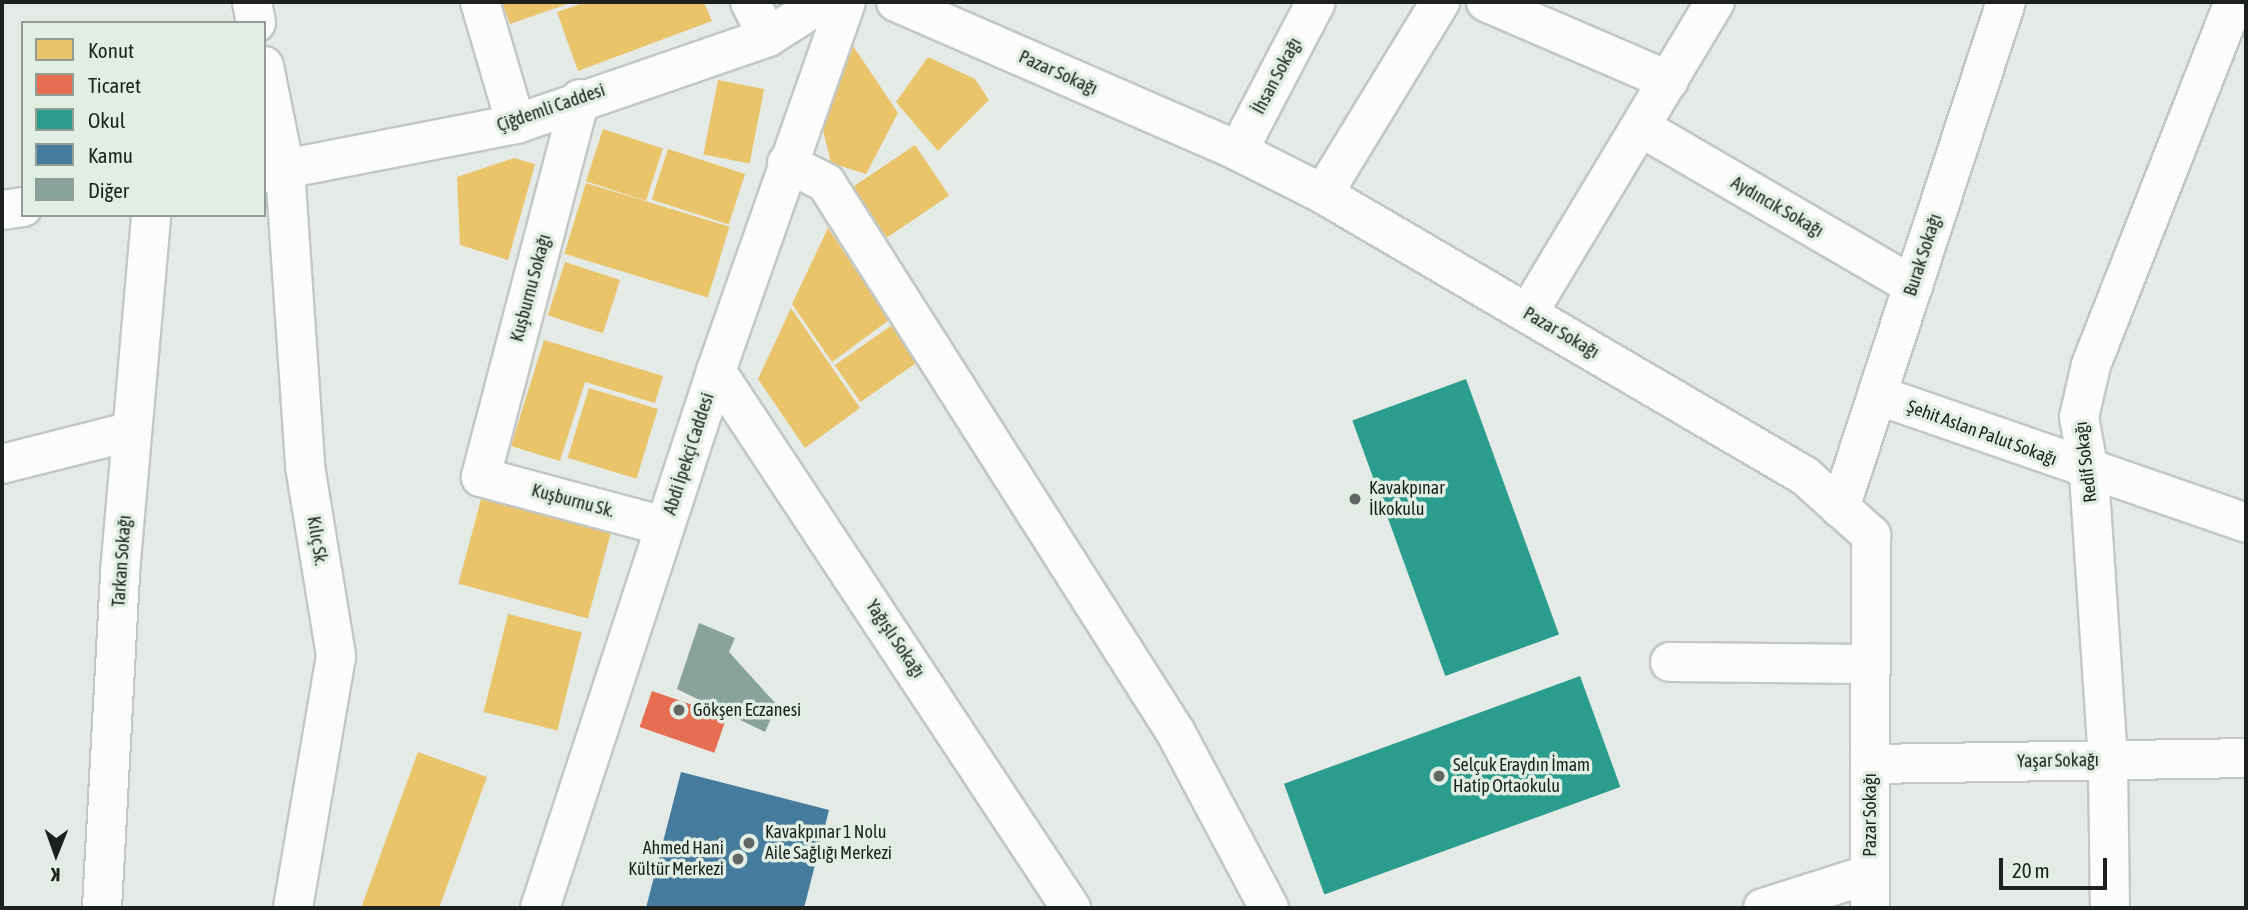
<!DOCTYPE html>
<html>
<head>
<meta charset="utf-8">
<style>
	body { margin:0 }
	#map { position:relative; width:2248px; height:910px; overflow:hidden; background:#e4eae5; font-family:"Asap Condensed",sans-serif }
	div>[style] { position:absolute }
	.homes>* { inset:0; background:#e9c46a; transform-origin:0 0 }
	.shops>* { inset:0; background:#e76f51; transform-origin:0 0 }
	.schools>* { inset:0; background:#2a9d8f; transform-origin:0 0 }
	.public>* { inset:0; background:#457b9d }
	.building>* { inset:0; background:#88a29c }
	.roads { filter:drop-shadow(2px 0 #c3c8c4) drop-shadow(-2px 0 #c3c8c4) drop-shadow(0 2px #c3c8c4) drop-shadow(0 -2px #c3c8c4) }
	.minor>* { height:38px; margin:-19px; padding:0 19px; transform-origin:19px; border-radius:19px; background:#fbfcfb }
	.major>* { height:38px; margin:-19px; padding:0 19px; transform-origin:19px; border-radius:19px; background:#fbfcfb }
	.dots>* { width:19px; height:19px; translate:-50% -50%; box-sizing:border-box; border:4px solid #e0eee4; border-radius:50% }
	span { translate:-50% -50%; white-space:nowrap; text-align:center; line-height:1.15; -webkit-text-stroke:7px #e0eee4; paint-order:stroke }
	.street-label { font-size:18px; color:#1c211d }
	.poi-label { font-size:18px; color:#1c211d }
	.left { translate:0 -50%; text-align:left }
	.right { translate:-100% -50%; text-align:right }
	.frame { position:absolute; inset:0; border:4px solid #1c211d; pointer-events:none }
	.legend { position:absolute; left:21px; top:21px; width:245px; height:196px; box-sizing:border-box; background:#e0eee4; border:2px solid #929c94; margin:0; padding:9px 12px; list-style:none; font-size:21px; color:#1c211d }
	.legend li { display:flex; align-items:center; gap:14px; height:35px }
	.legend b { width:35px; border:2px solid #929c94 }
	.north { position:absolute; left:21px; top:819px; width:70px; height:70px; -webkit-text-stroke:5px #e0eee4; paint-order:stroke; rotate:181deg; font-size:19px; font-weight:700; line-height:28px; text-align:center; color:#1c211d }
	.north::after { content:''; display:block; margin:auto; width:24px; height:32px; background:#1c211d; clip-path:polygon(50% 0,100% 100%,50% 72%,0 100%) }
	.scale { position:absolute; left:1999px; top:858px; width:108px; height:32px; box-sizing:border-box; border:4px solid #1c211d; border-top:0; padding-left:9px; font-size:21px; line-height:24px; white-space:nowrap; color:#1c211d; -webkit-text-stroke:5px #e0eee4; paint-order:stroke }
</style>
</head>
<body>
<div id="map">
	<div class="homes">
		<div style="clip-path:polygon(502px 2px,573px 2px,510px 24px)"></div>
		<div style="clip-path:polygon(586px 2px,704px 2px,712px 21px,578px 71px,557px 12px)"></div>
		<div style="clip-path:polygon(853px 46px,898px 113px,866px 174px,831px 163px,822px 126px)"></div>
		<div style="clip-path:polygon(928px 57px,975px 79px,989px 100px,938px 151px,896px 102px)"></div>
		<div style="left:718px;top:80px;width:47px;height:76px;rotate:11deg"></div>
		<div style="left:603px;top:129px;width:63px;height:55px;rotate:18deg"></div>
		<div style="left:915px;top:145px;width:61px;height:75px;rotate:56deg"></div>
		<div style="left:668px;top:149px;width:81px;height:53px;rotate:18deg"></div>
		<div style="clip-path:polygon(514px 158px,535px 164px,508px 260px,460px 245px,457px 177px)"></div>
		<div style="left:586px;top:183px;width:150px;height:74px;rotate:17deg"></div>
		<div style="clip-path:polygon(828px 228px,889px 320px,832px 362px,792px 304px)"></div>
		<div style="left:565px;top:262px;width:58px;height:56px;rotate:18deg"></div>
		<div style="clip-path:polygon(791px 308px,860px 408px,805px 448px,758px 379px)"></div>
		<div style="left:892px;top:325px;width:45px;height:70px;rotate:55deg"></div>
		<div style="clip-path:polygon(544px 340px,663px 376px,655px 403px,585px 382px,560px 461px,511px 446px)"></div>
		<div style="left:589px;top:388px;width:72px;height:73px;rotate:17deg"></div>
		<div style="left:483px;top:492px;width:134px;height:95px;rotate:15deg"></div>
		<div style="left:508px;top:614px;width:76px;height:101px;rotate:14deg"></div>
		<div style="clip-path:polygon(418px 752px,487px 777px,439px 908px,361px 908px)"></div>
	</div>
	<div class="shops">
		<div style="left:652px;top:691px;width:79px;height:38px;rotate:19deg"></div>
	</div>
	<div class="schools">
		<div style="left:1466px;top:379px;width:272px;height:121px;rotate:70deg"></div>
		<div style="left:1580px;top:676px;width:118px;height:315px;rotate:70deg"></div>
	</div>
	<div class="public">
		<div style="clip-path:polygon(681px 772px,829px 810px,804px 908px,646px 908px)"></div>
	</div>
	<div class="building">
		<div style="clip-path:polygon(699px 623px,735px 638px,729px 652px,777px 705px,765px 732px,677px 689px)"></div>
	</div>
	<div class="roads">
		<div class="minor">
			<div style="left:252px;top:2px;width:21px;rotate:79deg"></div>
			<div style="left:480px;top:2px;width:127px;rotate:73.6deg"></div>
			<div style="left:750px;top:2px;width:39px;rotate:63deg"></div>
			<div style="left:896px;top:2px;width:373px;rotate:23.5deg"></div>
			<div style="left:1238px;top:151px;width:95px;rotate:26.8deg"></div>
			<div style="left:1323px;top:194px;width:558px;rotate:30.33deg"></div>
			<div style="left:1805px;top:476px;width:89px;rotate:41.8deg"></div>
			<div style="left:1871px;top:535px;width:373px;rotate:90.2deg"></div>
			<div style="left:1486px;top:2px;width:199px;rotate:23.3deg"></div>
			<div style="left:264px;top:66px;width:106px;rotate:78.6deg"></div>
			<div style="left:285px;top:170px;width:297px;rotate:86.1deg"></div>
			<div style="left:305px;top:466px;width:193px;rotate:80.7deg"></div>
			<div style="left:336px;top:656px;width:256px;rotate:99.7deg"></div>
			<div style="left:580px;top:99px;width:391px;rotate:104.7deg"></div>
			<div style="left:481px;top:477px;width:189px;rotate:15deg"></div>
			<div style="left:1642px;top:128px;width:314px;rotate:30.2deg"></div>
			<div style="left:1238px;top:151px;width:168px;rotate:-62.4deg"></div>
			<div style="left:787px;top:163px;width:44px;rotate:27.1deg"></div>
			<div style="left:826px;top:183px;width:652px;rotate:57.53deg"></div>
			<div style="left:1176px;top:733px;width:198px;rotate:62deg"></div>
			<div style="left:264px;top:173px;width:257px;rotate:-11deg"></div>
			<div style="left:516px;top:124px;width:267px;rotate:-19deg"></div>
			<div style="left:768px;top:37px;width:65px;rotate:-32.5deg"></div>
			<div style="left:1323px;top:194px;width:225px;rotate:-58.6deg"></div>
			<div style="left:2px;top:210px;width:21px;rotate:-8deg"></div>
			<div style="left:1528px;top:313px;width:363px;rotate:-59deg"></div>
			<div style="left:716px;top:371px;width:644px;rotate:56.53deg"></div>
			<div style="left:1877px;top:395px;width:391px;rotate:19.1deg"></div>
			<div style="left:2px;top:464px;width:134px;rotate:-14.2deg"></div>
			<div style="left:1840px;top:508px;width:533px;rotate:-71.84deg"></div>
			<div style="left:1670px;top:662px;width:201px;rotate:0.6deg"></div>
			<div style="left:1870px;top:764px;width:376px;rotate:-0.9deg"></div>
			<div style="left:102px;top:908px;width:336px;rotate:-86.9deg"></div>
			<div style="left:120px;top:572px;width:358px;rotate:-85deg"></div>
			<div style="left:1763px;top:908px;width:112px;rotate:-17.6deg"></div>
			<div style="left:2110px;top:908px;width:148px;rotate:-90.8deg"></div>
			<div style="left:2108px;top:760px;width:289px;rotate:-93.8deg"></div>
			<div style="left:2089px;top:472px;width:56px;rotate:-100.3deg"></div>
			<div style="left:2079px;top:417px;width:53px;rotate:-77deg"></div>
			<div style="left:2091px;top:365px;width:390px;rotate:-68.5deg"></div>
		</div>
		<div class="major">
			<div style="left:540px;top:908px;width:565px;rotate:-71.85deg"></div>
			<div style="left:716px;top:371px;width:391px;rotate:-70.6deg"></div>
		</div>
	</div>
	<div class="dots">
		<div style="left:1355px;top:499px;background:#626763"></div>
		<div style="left:679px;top:710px;background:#626763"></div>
		<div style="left:1439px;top:776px;background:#626763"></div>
		<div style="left:749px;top:843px;background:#626763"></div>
		<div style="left:738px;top:859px;background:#626763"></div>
	</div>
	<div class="street-label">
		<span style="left:1058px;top:73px;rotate:24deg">Pazar Sokağı</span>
		<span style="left:1277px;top:76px;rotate:-62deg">İhsan Sokağı</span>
		<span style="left:551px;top:108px;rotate:-19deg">Çiğdemli Caddesi</span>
		<span style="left:1777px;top:207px;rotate:30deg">Aydıncık Sokağı</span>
		<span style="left:1923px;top:255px;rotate:-72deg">Burak Sokağı</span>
		<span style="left:531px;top:288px;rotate:-75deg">Kuşburnu Sokağı</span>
		<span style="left:1561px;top:333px;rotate:30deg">Pazar Sokağı</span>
		<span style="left:1982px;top:433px;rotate:20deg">Şehit Aslan Palut Sokağı</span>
		<span style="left:689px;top:454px;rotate:-72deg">Abdi İpekçi Caddesi</span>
		<span style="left:2086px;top:462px;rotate:-97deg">Redif Sokağı</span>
		<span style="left:573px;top:501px;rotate:15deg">Kuşburnu Sk.</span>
		<span style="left:317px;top:541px;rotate:81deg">Kılıç Sk.</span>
		<span style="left:122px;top:561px;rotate:-86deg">Tarkan Sokağı</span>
		<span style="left:895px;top:639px;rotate:56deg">Yağışlı Sokağı</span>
		<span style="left:2058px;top:761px;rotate:-1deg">Yaşar Sokağı</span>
		<span style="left:1870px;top:815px;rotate:-90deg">Pazar Sokağı</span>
	</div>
	<div class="poi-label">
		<span class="left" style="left:1369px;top:499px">Kavakpınar<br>İlkokulu</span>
		<span class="left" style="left:693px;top:710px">Gökşen Eczanesi</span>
		<span class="left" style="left:1453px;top:776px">Selçuk Eraydın İmam<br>Hatip Ortaokulu</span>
		<span class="left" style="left:765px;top:843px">Kavakpınar 1 Nolu<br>Aile Sağlığı Merkezi</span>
		<span class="right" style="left:724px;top:859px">Ahmed Hani<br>Kültür Merkezi</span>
	</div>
	<div class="frame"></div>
	<ul class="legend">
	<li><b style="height:19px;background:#e9c46a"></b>Konut</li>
	<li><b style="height:19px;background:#e76f51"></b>Ticaret</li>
	<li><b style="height:19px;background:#2a9d8f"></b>Okul</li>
	<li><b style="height:19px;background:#457b9d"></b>Kamu</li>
	<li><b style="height:19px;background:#88a29c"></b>Diğer</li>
	</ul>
	<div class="north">K</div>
	<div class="scale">20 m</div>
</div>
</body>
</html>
